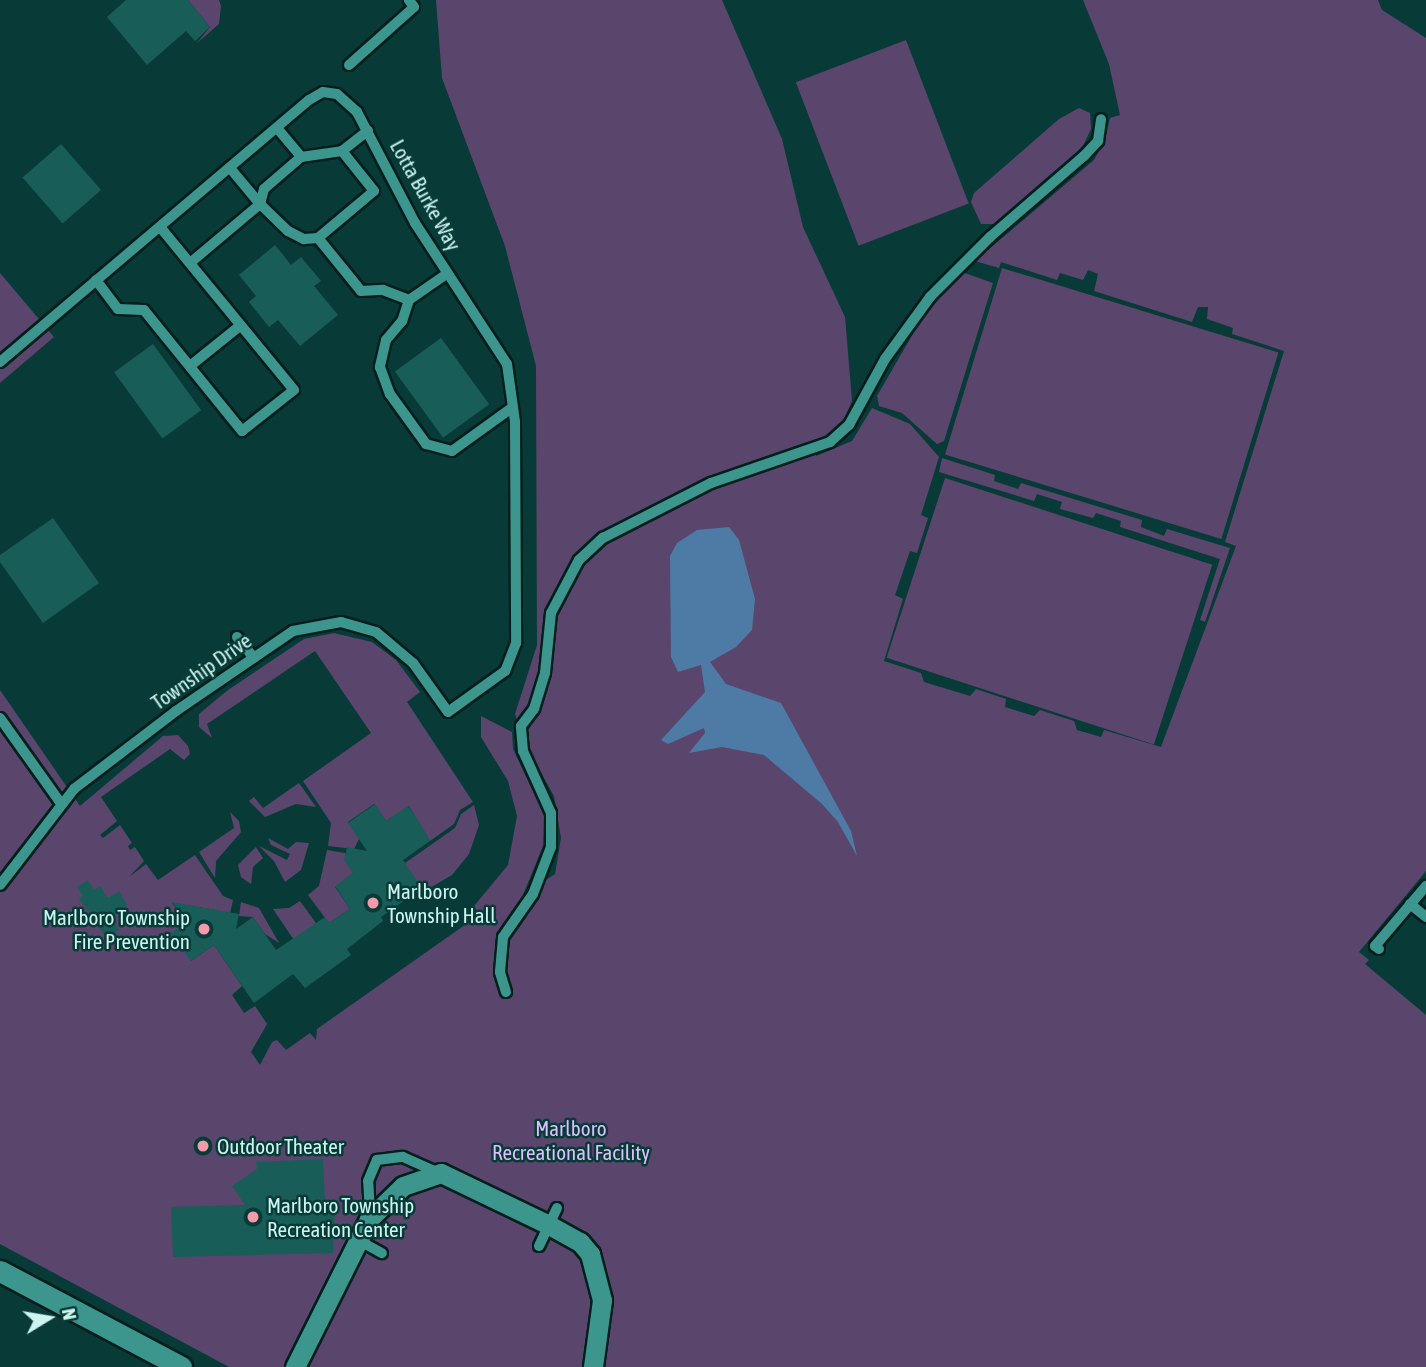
<!DOCTYPE html>
<html>
<head>
<meta charset="utf-8">
<style>
	body { margin:0 }
	#map { position:relative; width:1426px; height:1367px; overflow:hidden; background:#083b37; font-family:"Asap Condensed",sans-serif }
	div>[style] { position:absolute }
	.green>* { inset:0; background:#5a466d; transform-origin:0 0 }
	.water>* { inset:0; background:#4d7ba6 }
	.building>* { inset:0; background:#185d57; transform-origin:0 0 }
	.roads { filter:drop-shadow(2px 0 #031f1d) drop-shadow(-2px 0 #031f1d) drop-shadow(0 2px #031f1d) drop-shadow(0 -2px #031f1d) }
	.lane>* { height:10px; margin:-5px; padding:0 5px; transform-origin:5px; border-radius:5px; background:#3c968e }
	.street>* { height:19px; margin:-9.5px; padding:0 9.5px; transform-origin:9.5px; border-radius:9.5px; background:#3c968e }
	.secondary>* { height:21px; margin:-10.5px; padding:0 10.5px; transform-origin:10.5px; border-radius:10.5px; background:#3c968e }
	.dots>* { width:19px; height:19px; translate:-50% -50%; box-sizing:border-box; border:4px solid #083b37; border-radius:50% }
	span { translate:-50% -50%; white-space:nowrap; text-align:center; line-height:1.15; -webkit-text-stroke:5px #083b37; paint-order:stroke }
	.street-label { font-size:21px; color:#ccf5f0 }
	.poi-label { font-size:21px; color:#ccf5f0 }
	.left { translate:0 -50%; text-align:left }
	.right { translate:-100% -50%; text-align:right }
	.park-label { font-size:21px; color:#debffd }
	.north { position:absolute; left:14px; top:1283px; width:70px; height:70px; -webkit-text-stroke:5px #083b37; paint-order:stroke; rotate:79deg; font-size:19px; font-weight:700; line-height:28px; text-align:center; color:#ccf5f0 }
	.north::after { content:''; display:block; margin:auto; width:24px; height:32px; background:#ccf5f0; clip-path:polygon(50% 0,100% 100%,50% 72%,0 100%) }
</style>
</head>
<body>
<div id="map">
	<div class="green">
		<div style="clip-path:polygon(188px 0,219px 0,221px 6px,219px 24px,197px 43px,210px 27px)"></div>
		<div style="clip-path:polygon(436px 0,722px 0,782px 139px,803px 227px,845px 317px,852px 401px,837px 436px,816px 451px,816px 456px,852px 441px,872px 408px,910px 424px,939px 457px,921px 515px,928px 518px,917px 553px,910px 551px,895px 595px,903px 599px,884px 661px,921px 673px,924px 682px,970px 696px,976px 689px,1006px 699px,1005px 707px,1034px 716px,1040px 710px,1074px 721px,1077px 730px,1101px 737px,1104px 730px,1161px 747px,1236px 546px,1225px 542px,1284px 351px,1232px 334px,1233px 328px,1207px 319px,1208px 307px,1198px 307px,1192px 322px,1094px 291px,1098px 274px,1088px 270px,1083px 280px,1060px 273px,1057px 280px,1001px 262px,999px 268px,975px 261px,1094px 160px,1105px 140px,1110px 118px,1120px 115px,1109px 64px,1083px 0,1378px 0,1382px 10px,1426px 38px,1426px 871px,1359px 952px,1369px 960px,1365px 964px,1426px 1015px,1426px 1367px,229px 1367px,0 1244px,0 690px,80px 806px,163px 736px,178px 735px,188px 746px,190px 754px,184px 760px,170px 749px,101px 797px,117px 821px,100px 835px,103px 838px,120px 825px,132px 843px,128px 846px,130px 850px,135px 847px,144px 861px,129px 877px,146px 864px,158px 880px,195px 855px,223px 896px,233px 900px,230px 914px,220px 915px,216px 910px,172px 903px,186px 922px,191px 961px,214px 945px,242px 986px,232px 995px,244px 1013px,255px 1006px,267px 1024px,251px 1052px,260px 1065px,272px 1042px,277px 1040px,286px 1050px,310px 1033px,316px 1040px,317px 1029px,479px 915px,474px 906px,508px 865px,517px 816px,508px 781px,481px 737px,481px 716px,512px 732px,513px 749px,544px 814px,543px 846px,523px 895px,555px 874px,561px 838px,554px 796px,527px 748px,515px 714px,537px 645px,536px 366px,505px 246px,442px 78px)"></div>
		<div style="left:906px;top:40px;width:175px;height:118px;rotate:69deg"></div>
		<div style="clip-path:polygon(1079px 108px,1090px 113px,1091px 129px,1080px 152px,995px 224px,981px 224px,971px 202px,974px 193px,1059px 119px)"></div>
		<div style="left:1002px;top:268px;width:289px;height:195px;rotate:17deg"></div>
		<div style="clip-path:polygon(962px 272px,993px 283px,944px 441px,937px 444px,902px 413px,879px 406px,877px 396px,921px 320px)"></div>
		<div style="clip-path:polygon(0 273px,54px 337px,0 383px)"></div>
		<div style="clip-path:polygon(942px 458px,995px 475px,994px 481px,1018px 489px,1021px 483px,1142px 520px,1141px 527px,1164px 536px,1167px 529px,1230px 548px,1205px 622px,1200px 620px,1220px 559px,1120px 527px,1121px 521px,1096px 513px,1093px 518px,1060px 509px,1062px 502px,1037px 494px,1034px 501px,939px 472px)"></div>
		<div style="left:945px;top:478px;width:281px;height:189px;rotate:18deg"></div>
		<div style="clip-path:polygon(334px 633px,372px 642px,396px 660px,420px 692px,407px 702px,473px 802px,460px 810px,454px 824px,430px 841px,409px 806px,386px 821px,374px 804px,348px 822px,359px 839px,354px 849px,328px 846px,331px 823px,303px 781px,371px 733px,315px 651px,207px 724px,212px 738px,199px 727px,199px 714px,228px 690px,304px 639px)"></div>
		<div style="clip-path:polygon(299px 783px,316px 807px,296px 804px,265px 817px,249px 801px,254px 797px,263px 808px)"></div>
		<div style="clip-path:polygon(474px 805px,479px 825px,469px 854px,452px 875px,423px 892px,405px 863px,455px 828px,461px 814px)"></div>
		<div style="clip-path:polygon(230px 812px,239px 821px,241px 832px,216px 861px,215px 878px,199px 852px,234px 828px)"></div>
		<div style="clip-path:polygon(268px 838px,288px 849px,296px 842px,309px 843px,301px 870px,285px 882px,274px 861px,259px 846px,287px 860px,290px 854px,271px 845px)"></div>
		<div style="clip-path:polygon(256px 847px,263px 858px,253px 867px,251px 884px,241px 877px,238px 865px)"></div>
		<div style="clip-path:polygon(327px 850px,345px 853px,353px 873px,335px 887px,350px 909px,329px 923px,308px 895px,319px 886px)"></div>
		<div style="clip-path:polygon(300px 901px,316px 923px,298px 946px,273px 909px,289px 908px)"></div>
		<div style="clip-path:polygon(241px 902px,259px 908px,279px 943px,265px 934px,253px 917px,239px 916px)"></div>
	</div>
	<div class="water">
		<div style="clip-path:polygon(729px 527px,739px 540px,755px 599px,752px 630px,736px 647px,710px 662px,726px 684px,781px 703px,851px 831px,857px 856px,838px 822px,822px 804px,764px 755px,722px 747px,689px 753px,705px 733px,704px 728px,668px 744px,661px 740px,705px 692px,701px 665px,678px 672px,671px 657px,670px 556px,677px 543px,697px 530px)"></div>
	</div>
	<div class="building">
		<div style="clip-path:polygon(126px 0,188px 0,210px 27px,195px 41px,186px 31px,147px 65px,107px 17px)"></div>
		<div style="left:61px;top:144px;width:61px;height:51px;rotate:49deg"></div>
		<div style="clip-path:polygon(275px 245px,291px 265px,301px 257px,321px 281px,314px 286px,338px 315px,300px 346px,278px 320px,269px 327px,249px 302px,256px 296px,239px 275px)"></div>
		<div style="left:441px;top:338px;width:82px;height:57px;rotate:54deg"></div>
		<div style="left:153px;top:344px;width:82px;height:48px;rotate:54deg"></div>
		<div style="clip-path:polygon(53px 518px,99px 583px,43px 623px,0 562px,0 555px)"></div>
		<div style="clip-path:polygon(375px 804px,386px 821px,408px 806px,420px 823px,430px 841px,403px 860px,422px 888px,381px 917px,383px 921px,347px 949px,351px 955px,305px 988px,293px 974px,254px 1003px,214px 945px,191px 961px,171px 933px,186px 922px,172px 902px,239px 914px,236px 929px,253px 917px,276px 950px,325px 917px,329px 923px,350px 909px,335px 886px,353px 873px,344px 860px,347px 847px,367px 851px,348px 823px)"></div>
		<div style="clip-path:polygon(88px 880px,94px 890px,100px 886px,108px 898px,119px 891px,127px 905px,111px 918px,119px 930px,107px 938px,79px 899px,83px 896px,77px 887px)"></div>
		<div style="clip-path:polygon(323px 1159px,325px 1204px,335px 1203px,333px 1253px,173px 1257px,171px 1207px,245px 1205px,232px 1186px,257px 1169px,256px 1162px)"></div>
	</div>
	<div class="roads">
		<div class="lane">
			<div style="left:349px;top:65px;width:87px;rotate:-41.7deg"></div>
			<div style="left:414px;top:7px;width:9px;rotate:-126deg"></div>
			<div style="left:277px;top:128px;width:38px;rotate:50deg"></div>
			<div style="left:301px;top:157px;width:41px;rotate:-8.3deg"></div>
			<div style="left:342px;top:151px;width:33px;rotate:-38deg"></div>
			<div style="left:342px;top:151px;width:51px;rotate:51.3deg"></div>
			<div style="left:374px;top:191px;width:73px;rotate:140deg"></div>
			<div style="left:318px;top:238px;width:68px;rotate:50.9deg"></div>
			<div style="left:361px;top:291px;width:22px;rotate:-3deg"></div>
			<div style="left:383px;top:290px;width:28px;rotate:21deg"></div>
			<div style="left:409px;top:300px;width:47px;rotate:-34.7deg"></div>
			<div style="left:301px;top:157px;width:49px;rotate:139.1deg"></div>
			<div style="left:264px;top:189px;width:16px;rotate:105deg"></div>
			<div style="left:260px;top:204px;width:39px;rotate:44deg"></div>
			<div style="left:288px;top:231px;width:18px;rotate:27deg"></div>
			<div style="left:304px;top:239px;width:14px;rotate:-4deg"></div>
			<div style="left:190px;top:263px;width:92px;rotate:-40.1deg"></div>
			<div style="left:260px;top:204px;width:47px;rotate:-129.8deg"></div>
			<div style="left:96px;top:280px;width:36px;rotate:53deg"></div>
			<div style="left:118px;top:309px;width:26px;rotate:2deg"></div>
			<div style="left:144px;top:310px;width:156px;rotate:51deg"></div>
			<div style="left:242px;top:431px;width:66px;rotate:-38.3deg"></div>
			<div style="left:294px;top:390px;width:211px;rotate:-129.4deg"></div>
			<div style="left:409px;top:300px;width:22px;rotate:108deg"></div>
			<div style="left:402px;top:321px;width:25px;rotate:130deg"></div>
			<div style="left:386px;top:340px;width:28px;rotate:103deg"></div>
			<div style="left:380px;top:367px;width:29px;rotate:70deg"></div>
			<div style="left:390px;top:394px;width:62px;rotate:54.2deg"></div>
			<div style="left:426px;top:444px;width:27px;rotate:15deg"></div>
			<div style="left:452px;top:451px;width:75px;rotate:-35.8deg"></div>
			<div style="left:0;top:362px;width:405px;rotate:-40.3deg"></div>
			<div style="left:309px;top:100px;width:16px;rotate:-30deg"></div>
			<div style="left:323px;top:92px;width:14px;rotate:8deg"></div>
			<div style="left:337px;top:94px;width:27px;rotate:42deg"></div>
			<div style="left:357px;top:112px;width:125px;rotate:62.4deg"></div>
			<div style="left:415px;top:223px;width:168px;rotate:56.9deg"></div>
			<div style="left:507px;top:364px;width:59px;rotate:82.1deg"></div>
			<div style="left:515px;top:422px;width:221px;rotate:89.7deg"></div>
			<div style="left:516px;top:643px;width:30px;rotate:111deg"></div>
			<div style="left:505px;top:671px;width:70px;rotate:144.3deg"></div>
			<div style="left:448px;top:712px;width:60px;rotate:-125.5deg"></div>
			<div style="left:413px;top:663px;width:48px;rotate:-140deg"></div>
			<div style="left:376px;top:632px;width:36px;rotate:-164deg"></div>
			<div style="left:341px;top:622px;width:49px;rotate:169.4deg"></div>
			<div style="left:293px;top:631px;width:142px;rotate:145.6deg"></div>
			<div style="left:176px;top:711px;width:128px;rotate:142.6deg"></div>
			<div style="left:74px;top:789px;width:121px;rotate:127.6deg"></div>
			<div style="left:190px;top:366px;width:65px;rotate:-38.8deg"></div>
			<div style="left:237px;top:637px;width:27px;rotate:51deg"></div>
			<div style="left:0;top:718px;width:103px;rotate:54.5deg"></div>
			<div style="left:1410px;top:904px;width:21px;rotate:39deg"></div>
			<div style="left:1379px;top:949px;width:5px;rotate:-143deg"></div>
			<div style="left:1375px;top:946px;width:79px;rotate:-49.6deg"></div>
			<div style="left:506px;top:992px;width:21px;rotate:-107deg"></div>
			<div style="left:500px;top:972px;width:35px;rotate:-85deg"></div>
			<div style="left:503px;top:937px;width:52px;rotate:-55.1deg"></div>
			<div style="left:533px;top:894px;width:50px;rotate:-69deg"></div>
			<div style="left:551px;top:847px;width:34px;rotate:-90deg"></div>
			<div style="left:551px;top:813px;width:68px;rotate:-114.3deg"></div>
			<div style="left:523px;top:751px;width:25px;rotate:-95deg"></div>
			<div style="left:521px;top:726px;width:21px;rotate:-53deg"></div>
			<div style="left:534px;top:709px;width:38px;rotate:-73deg"></div>
			<div style="left:545px;top:673px;width:60px;rotate:-84.3deg"></div>
			<div style="left:551px;top:613px;width:60px;rotate:-62.2deg"></div>
			<div style="left:579px;top:560px;width:33px;rotate:-43deg"></div>
			<div style="left:603px;top:538px;width:121px;rotate:-27deg"></div>
			<div style="left:711px;top:483px;width:126px;rotate:-19deg"></div>
			<div style="left:830px;top:442px;width:25px;rotate:-42deg"></div>
			<div style="left:849px;top:425px;width:75px;rotate:-61.4deg"></div>
			<div style="left:885px;top:359px;width:77px;rotate:-54deg"></div>
			<div style="left:930px;top:297px;width:85px;rotate:-45deg"></div>
			<div style="left:990px;top:237px;width:124px;rotate:-40.8deg"></div>
			<div style="left:1084px;top:156px;width:21px;rotate:-47deg"></div>
			<div style="left:1098px;top:141px;width:22px;rotate:-82deg"></div>
			<div style="left:370px;top:1215px;width:34px;rotate:-93deg"></div>
			<div style="left:368px;top:1181px;width:23px;rotate:-67deg"></div>
			<div style="left:377px;top:1160px;width:26px;rotate:-7deg"></div>
			<div style="left:403px;top:1157px;width:37px;rotate:24deg"></div>
			<div style="left:360px;top:1241px;width:25px;rotate:29deg"></div>
			<div style="left:539px;top:1246px;width:42px;rotate:-64.7deg"></div>
		</div>
		<div class="street">
			<div style="left:295px;top:1367px;width:165px;rotate:-63.4deg"></div>
			<div style="left:369px;top:1219px;width:47px;rotate:-44.1deg"></div>
			<div style="left:403px;top:1186px;width:40px;rotate:-18.9deg"></div>
			<div style="left:441px;top:1173px;width:120px;rotate:25.7deg"></div>
			<div style="left:549px;top:1225px;width:35px;rotate:29deg"></div>
			<div style="left:580px;top:1242px;width:16px;rotate:50deg"></div>
			<div style="left:590px;top:1254px;width:48px;rotate:75.4deg"></div>
			<div style="left:602px;top:1300px;width:68px;rotate:97.7deg"></div>
		</div>
		<div class="secondary">
			<div style="left:0;top:1271px;width:205px;rotate:27.9deg"></div>
		</div>
	</div>
	<div class="dots">
		<div style="left:373px;top:903px;background:#f39aab"></div>
		<div style="left:204px;top:929px;background:#f39aab"></div>
		<div style="left:203px;top:1146px;background:#f39aab"></div>
		<div style="left:253px;top:1217px;background:#f39aab"></div>
	</div>
	<div class="street-label">
		<span style="left:426px;top:195px;rotate:61deg">Lotta Burke Way</span>
		<span style="left:201px;top:671px;rotate:-35deg">Township Drive</span>
	</div>
	<div class="poi-label">
		<span class="left" style="left:387px;top:903px">Marlboro<br>Township Hall</span>
		<span class="right" style="left:190px;top:929px">Marlboro Township<br>Fire Prevention</span>
		<span class="left" style="left:217px;top:1146px">Outdoor Theater</span>
		<span class="left" style="left:267px;top:1217px">Marlboro Township<br>Recreation Center</span>
	</div>
	<div class="park-label">
		<span style="left:571px;top:1140px">Marlboro<br>Recreational Facility</span>
	</div>
	<div class="north">N</div>
</div>
</body>
</html>
